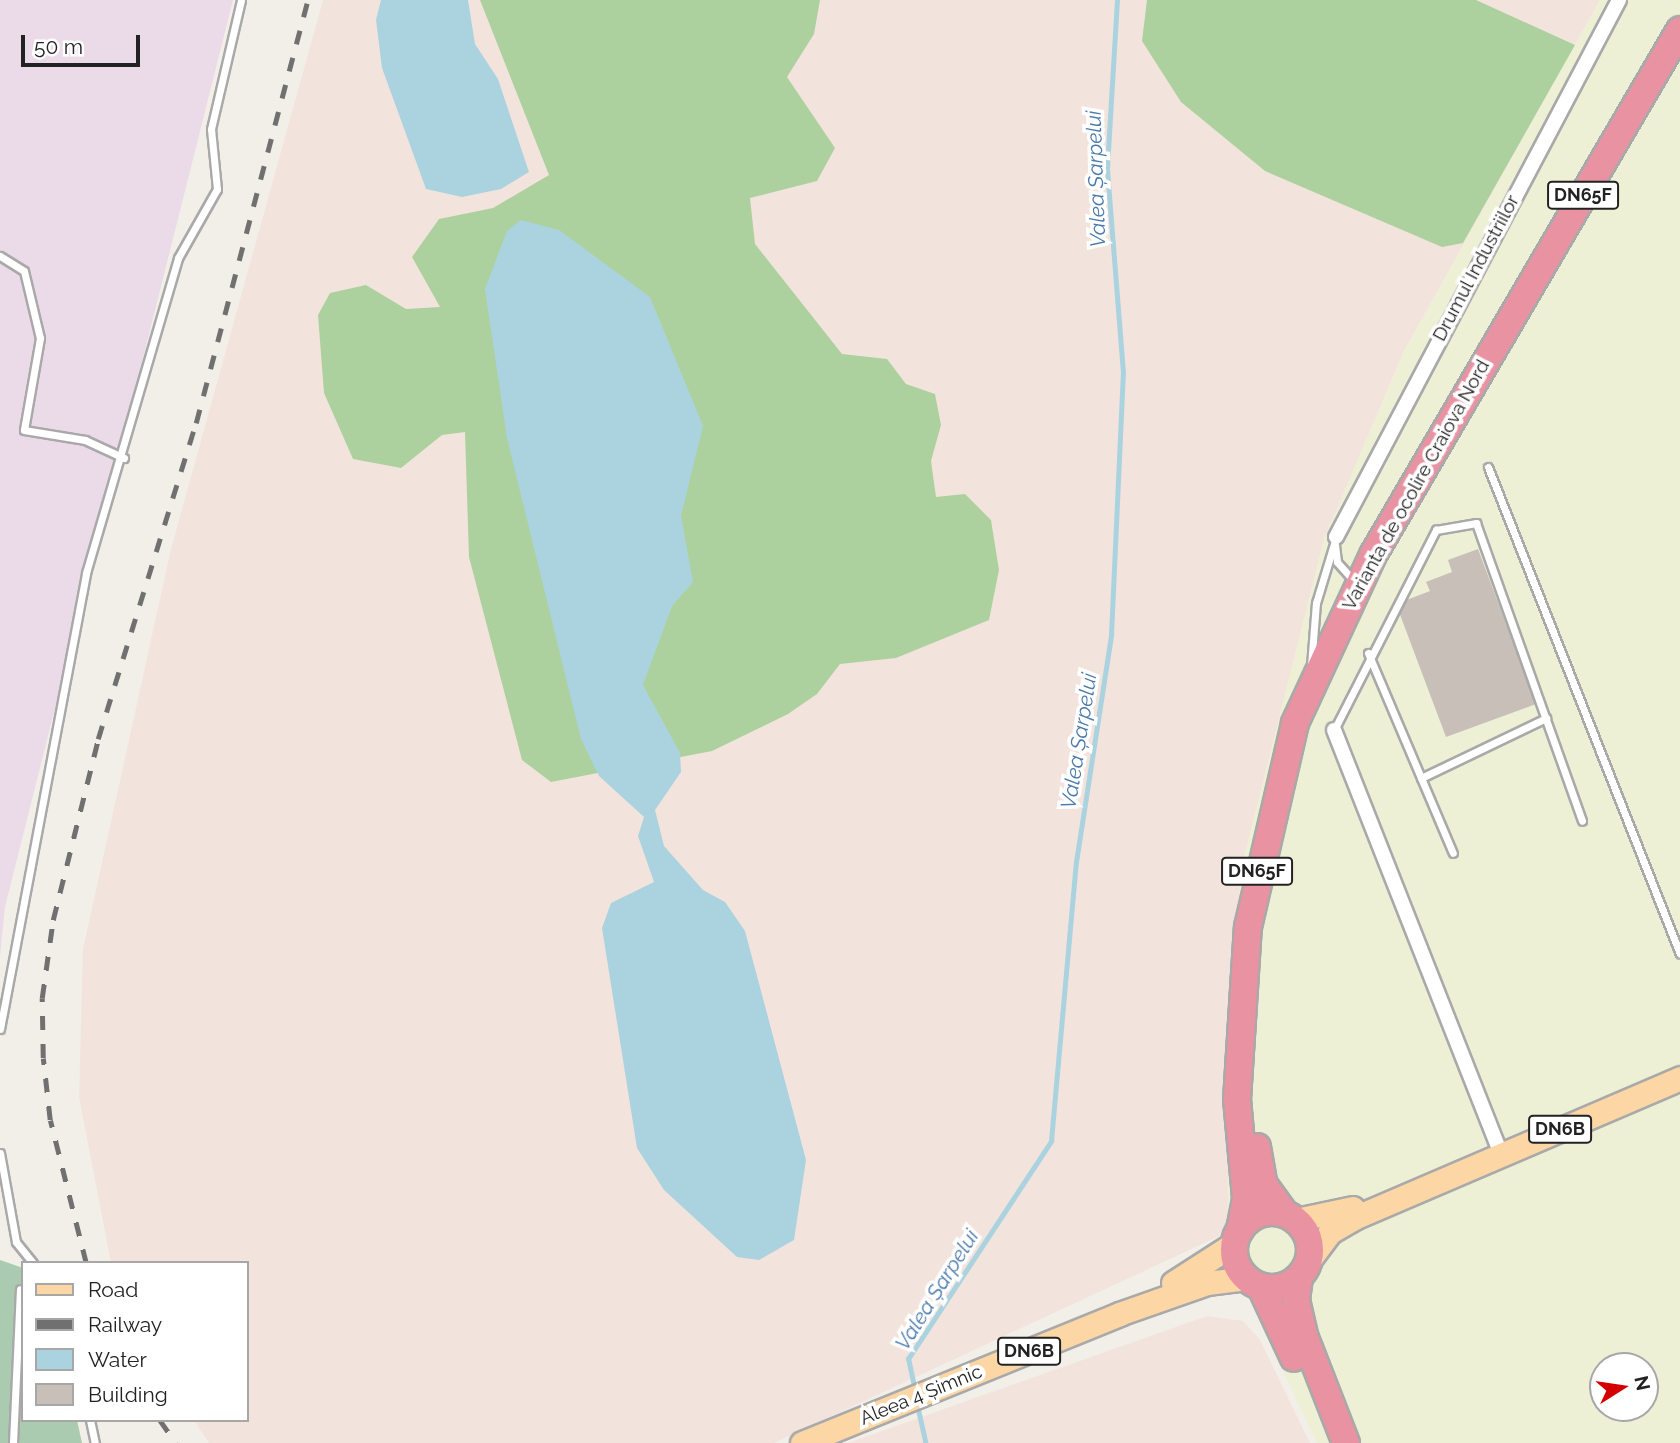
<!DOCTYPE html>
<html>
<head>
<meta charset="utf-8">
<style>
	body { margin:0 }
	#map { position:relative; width:1680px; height:1443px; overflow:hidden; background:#f2efe9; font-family:Raleway,sans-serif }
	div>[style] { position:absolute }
	.industrial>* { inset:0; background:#ebdbe8 }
	.military>* { inset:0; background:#f3e3dd }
	.farmland>* { inset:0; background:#eef0d5 }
	.forest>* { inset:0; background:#add19e }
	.cemetery>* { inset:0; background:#aacbaf }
	.water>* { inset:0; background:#aad3df }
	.stream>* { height:4.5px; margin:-2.25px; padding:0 2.25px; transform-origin:2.25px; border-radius:2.25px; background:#aad3df }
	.building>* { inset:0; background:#c7bfb8 }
	.roads { filter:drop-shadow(2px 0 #a9a9a9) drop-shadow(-2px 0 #a9a9a9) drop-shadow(0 2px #a9a9a9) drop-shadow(0 -2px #a9a9a9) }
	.lane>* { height:7px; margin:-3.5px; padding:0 3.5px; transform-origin:3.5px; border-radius:3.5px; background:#fff }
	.street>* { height:14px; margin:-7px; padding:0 7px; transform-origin:7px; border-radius:7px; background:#fff }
	.primary>* { height:23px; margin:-11.5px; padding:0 11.5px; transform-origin:11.5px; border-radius:11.5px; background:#fcd6a4 }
	.highway>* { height:26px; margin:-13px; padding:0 13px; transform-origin:13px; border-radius:13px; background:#e892a2 }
	.highway>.ring { margin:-13px; padding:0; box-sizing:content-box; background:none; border:26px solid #e892a2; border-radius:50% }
	.rail>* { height:4.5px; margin-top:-2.25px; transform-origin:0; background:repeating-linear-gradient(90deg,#707070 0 14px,transparent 0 28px) }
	span { translate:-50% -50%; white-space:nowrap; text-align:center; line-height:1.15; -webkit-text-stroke:7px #fff; paint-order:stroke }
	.shield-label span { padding:2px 5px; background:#fff; border:2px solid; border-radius:5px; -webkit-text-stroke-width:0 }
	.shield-label { font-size:18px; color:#222; font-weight:700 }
	.street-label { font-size:19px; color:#222 }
	.water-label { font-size:21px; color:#4a7aab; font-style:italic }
	.legend { position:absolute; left:21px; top:1261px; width:228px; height:161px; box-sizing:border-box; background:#fff; border:2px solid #a7a7a7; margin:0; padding:9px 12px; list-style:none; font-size:21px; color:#222 }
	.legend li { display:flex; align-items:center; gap:14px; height:35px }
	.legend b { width:35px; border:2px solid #a7a7a7 }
	.north { position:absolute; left:1589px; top:1352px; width:70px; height:70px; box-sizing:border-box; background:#fff; border:2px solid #a7a7a7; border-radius:50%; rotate:78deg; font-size:19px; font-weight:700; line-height:28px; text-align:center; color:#222 }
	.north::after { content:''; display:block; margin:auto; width:24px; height:32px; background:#d40000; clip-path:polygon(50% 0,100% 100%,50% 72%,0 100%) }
	.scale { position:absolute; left:21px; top:35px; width:119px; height:32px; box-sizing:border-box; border:4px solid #222; border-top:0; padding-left:9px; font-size:21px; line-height:24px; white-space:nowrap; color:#222; -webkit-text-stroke:5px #fff; paint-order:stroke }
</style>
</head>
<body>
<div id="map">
	<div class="industrial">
		<div style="clip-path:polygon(0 0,233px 0,5px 907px,0 956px)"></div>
	</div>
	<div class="military">
		<div style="clip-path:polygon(323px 0,1600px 0,1403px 353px,1232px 1177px,1228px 1232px,774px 1443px,209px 1443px,194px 1420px,247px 1420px,247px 1263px,111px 1263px,79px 1097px,83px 949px,171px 549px)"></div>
		<div style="clip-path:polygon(1207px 1316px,1243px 1321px,1260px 1340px,1310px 1443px,848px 1443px)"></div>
	</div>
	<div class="farmland">
		<div style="clip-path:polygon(evenodd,1600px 0,1680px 0,1680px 1443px,1317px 1443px,1255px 1312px,1228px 1232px,1227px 1084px,1241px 869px,1324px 539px,1403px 353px,1600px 0,1603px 1366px,1645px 1366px,1645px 1408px,1603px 1408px,1603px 1366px)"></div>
	</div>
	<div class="forest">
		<div style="clip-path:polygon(480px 0,820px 0,814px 34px,787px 77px,835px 148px,817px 181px,750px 198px,755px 244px,842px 354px,887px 359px,906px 384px,935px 394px,941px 425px,931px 461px,936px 497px,965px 494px,991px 520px,999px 570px,989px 620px,896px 658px,840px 664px,817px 694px,788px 714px,712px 751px,551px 782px,522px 760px,469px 557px,465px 432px,442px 435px,401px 468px,353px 459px,324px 393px,318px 315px,330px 293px,366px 285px,406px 309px,440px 307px,412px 257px,439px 219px,493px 208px,549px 175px)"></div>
		<div style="clip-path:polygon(1147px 0,1476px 0,1575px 45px,1463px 243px,1442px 247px,1265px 171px,1181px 102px,1142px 41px)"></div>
	</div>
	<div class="cemetery">
		<div style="clip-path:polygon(0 1260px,23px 1268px,23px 1420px,77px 1420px,82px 1443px,0 1443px)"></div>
	</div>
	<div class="water">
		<div style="clip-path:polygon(381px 0,468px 0,475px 44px,498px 79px,529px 172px,501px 189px,462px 197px,426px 189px,382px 68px,376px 20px)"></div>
		<div style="clip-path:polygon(521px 220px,559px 230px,650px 297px,703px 426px,681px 516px,693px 582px,672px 606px,643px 685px,680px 753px,681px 772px,655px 810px,664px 846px,703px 890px,725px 902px,745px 931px,806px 1160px,794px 1240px,759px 1260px,737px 1257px,664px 1190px,637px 1148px,602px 928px,611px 903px,654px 882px,638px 836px,644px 817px,599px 776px,581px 739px,507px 438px,485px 289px,507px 231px)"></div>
	</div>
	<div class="stream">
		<div style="left:915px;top:1391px;width:33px;rotate:-102deg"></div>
		<div style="left:908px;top:1359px;width:261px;rotate:-56.7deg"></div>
		<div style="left:1051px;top:1141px;width:280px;rotate:-84.9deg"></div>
		<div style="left:1076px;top:862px;width:230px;rotate:-81.2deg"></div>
		<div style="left:1111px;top:635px;width:262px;rotate:-87.4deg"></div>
		<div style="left:1123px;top:373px;width:206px;rotate:-94.5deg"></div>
		<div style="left:1107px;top:168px;width:168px;rotate:-86.6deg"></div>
		<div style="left:917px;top:1403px;width:41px;rotate:77.3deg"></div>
	</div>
	<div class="building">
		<div style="clip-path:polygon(1478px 549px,1536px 704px,1446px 737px,1396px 604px,1430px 591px,1426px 582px,1452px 572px,1448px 560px)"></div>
	</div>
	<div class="roads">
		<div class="lane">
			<div style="left:0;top:256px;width:28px;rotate:32deg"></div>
			<div style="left:24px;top:271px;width:69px;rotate:76.6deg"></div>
			<div style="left:40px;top:338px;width:93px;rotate:99.9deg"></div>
			<div style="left:24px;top:430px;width:62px;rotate:9.3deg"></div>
			<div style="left:85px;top:440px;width:43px;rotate:24.8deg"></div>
			<div style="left:1488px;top:467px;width:523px;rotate:68.48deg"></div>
			<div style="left:1335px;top:545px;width:17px;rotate:83deg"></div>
			<div style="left:1337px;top:562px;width:27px;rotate:48deg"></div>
			<div style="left:1368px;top:653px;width:217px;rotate:67deg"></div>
			<div style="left:1311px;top:666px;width:63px;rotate:-85.5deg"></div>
			<div style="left:1316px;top:603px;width:69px;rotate:-73.1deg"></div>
			<div style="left:1334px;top:730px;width:225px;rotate:-63deg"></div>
			<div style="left:1436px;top:530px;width:41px;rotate:-9.9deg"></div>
			<div style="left:1476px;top:523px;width:316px;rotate:70.4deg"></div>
			<div style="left:1421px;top:778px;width:139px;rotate:-25.6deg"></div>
			<div style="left:0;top:1029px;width:464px;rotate:-79.3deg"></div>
			<div style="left:86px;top:573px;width:328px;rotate:-73.7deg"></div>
			<div style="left:178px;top:258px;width:79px;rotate:-60.5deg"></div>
			<div style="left:217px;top:189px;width:60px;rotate:-95.7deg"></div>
			<div style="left:211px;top:129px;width:132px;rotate:-76.9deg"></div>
			<div style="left:0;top:1153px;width:90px;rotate:79.8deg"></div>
			<div style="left:16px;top:1242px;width:27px;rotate:51deg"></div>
			<div style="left:90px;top:1420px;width:24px;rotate:78deg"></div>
			<div style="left:13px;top:1443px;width:154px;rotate:-87.4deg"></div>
		</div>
		<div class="street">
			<div style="left:1336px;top:537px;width:607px;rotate:-62.21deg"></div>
			<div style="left:1334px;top:730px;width:455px;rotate:68.5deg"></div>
		</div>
		<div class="primary">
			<div style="left:1296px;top:1220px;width:58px;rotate:-11.9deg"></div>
			<div style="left:1309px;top:1260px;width:35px;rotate:-53deg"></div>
			<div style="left:1330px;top:1232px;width:28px;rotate:-30deg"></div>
			<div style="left:1354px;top:1218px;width:355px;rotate:-23.2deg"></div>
			<div style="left:1173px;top:1283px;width:74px;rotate:-32.8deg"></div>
			<div style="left:802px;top:1443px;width:342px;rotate:-22.1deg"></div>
			<div style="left:1119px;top:1314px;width:93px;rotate:-19.4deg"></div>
			<div style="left:1207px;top:1283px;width:40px;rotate:-7.1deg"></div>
		</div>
		<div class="highway">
			<div style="left:1257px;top:1147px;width:39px;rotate:80deg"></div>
			<div style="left:1264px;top:1185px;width:36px;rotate:54deg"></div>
			<div class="ring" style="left:1234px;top:1212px;width:50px;height:50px"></div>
			<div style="left:1240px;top:1230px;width:33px;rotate:-79deg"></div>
			<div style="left:1246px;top:1198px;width:98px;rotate:-95.2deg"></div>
			<div style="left:1237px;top:1100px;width:173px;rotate:-86.4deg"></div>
			<div style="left:1248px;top:927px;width:209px;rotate:-77deg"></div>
			<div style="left:1295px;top:723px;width:185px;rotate:-65.1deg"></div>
			<div style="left:1373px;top:555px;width:608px;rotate:-59.68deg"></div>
			<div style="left:1299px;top:1278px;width:22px;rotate:98deg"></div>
			<div style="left:1296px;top:1300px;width:39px;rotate:77deg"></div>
			<div style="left:1305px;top:1338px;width:113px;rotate:68.7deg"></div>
			<div style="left:1261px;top:1287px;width:78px;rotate:65.1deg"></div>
		</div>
	</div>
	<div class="rail">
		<div style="left:86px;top:1263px;width:147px;rotate:-104.1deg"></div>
		<div style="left:50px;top:1120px;width:62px;rotate:-96.4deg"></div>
		<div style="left:43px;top:1058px;width:60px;rotate:-91deg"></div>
		<div style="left:42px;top:998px;width:79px;rotate:-82deg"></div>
		<div style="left:53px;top:920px;width:187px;rotate:-76deg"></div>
		<div style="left:98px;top:739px;width:331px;rotate:-72.8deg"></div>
		<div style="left:196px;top:423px;width:438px;rotate:-75.2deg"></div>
		<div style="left:160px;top:1420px;width:28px;rotate:55deg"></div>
	</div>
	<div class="shield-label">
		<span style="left:1583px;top:195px">DN65F</span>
		<span style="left:1257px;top:871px">DN65F</span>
		<span style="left:1560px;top:1129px">DN6B</span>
		<span style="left:1029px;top:1351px">DN6B</span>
	</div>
	<div class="street-label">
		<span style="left:1476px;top:268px;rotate:-62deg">Drumul Industriilor</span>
		<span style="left:1416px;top:485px;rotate:-61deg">Varianta de ocolire Craiova Nord</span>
		<span style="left:921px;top:1395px;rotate:-22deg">Aleea 4 Șimnic</span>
	</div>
	<div class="water-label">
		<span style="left:1096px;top:179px;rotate:-92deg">Valea Șarpelui</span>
		<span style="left:1079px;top:741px;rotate:-81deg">Valea Șarpelui</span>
		<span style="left:937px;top:1290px;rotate:-58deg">Valea Șarpelui</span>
	</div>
	<ul class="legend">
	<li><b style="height:9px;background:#fcd6a4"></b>Road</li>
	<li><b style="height:9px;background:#707070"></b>Railway</li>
	<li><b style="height:19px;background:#aad3df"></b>Water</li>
	<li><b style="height:19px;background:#c7bfb8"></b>Building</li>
	</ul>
	<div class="north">N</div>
	<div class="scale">50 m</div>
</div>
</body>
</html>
